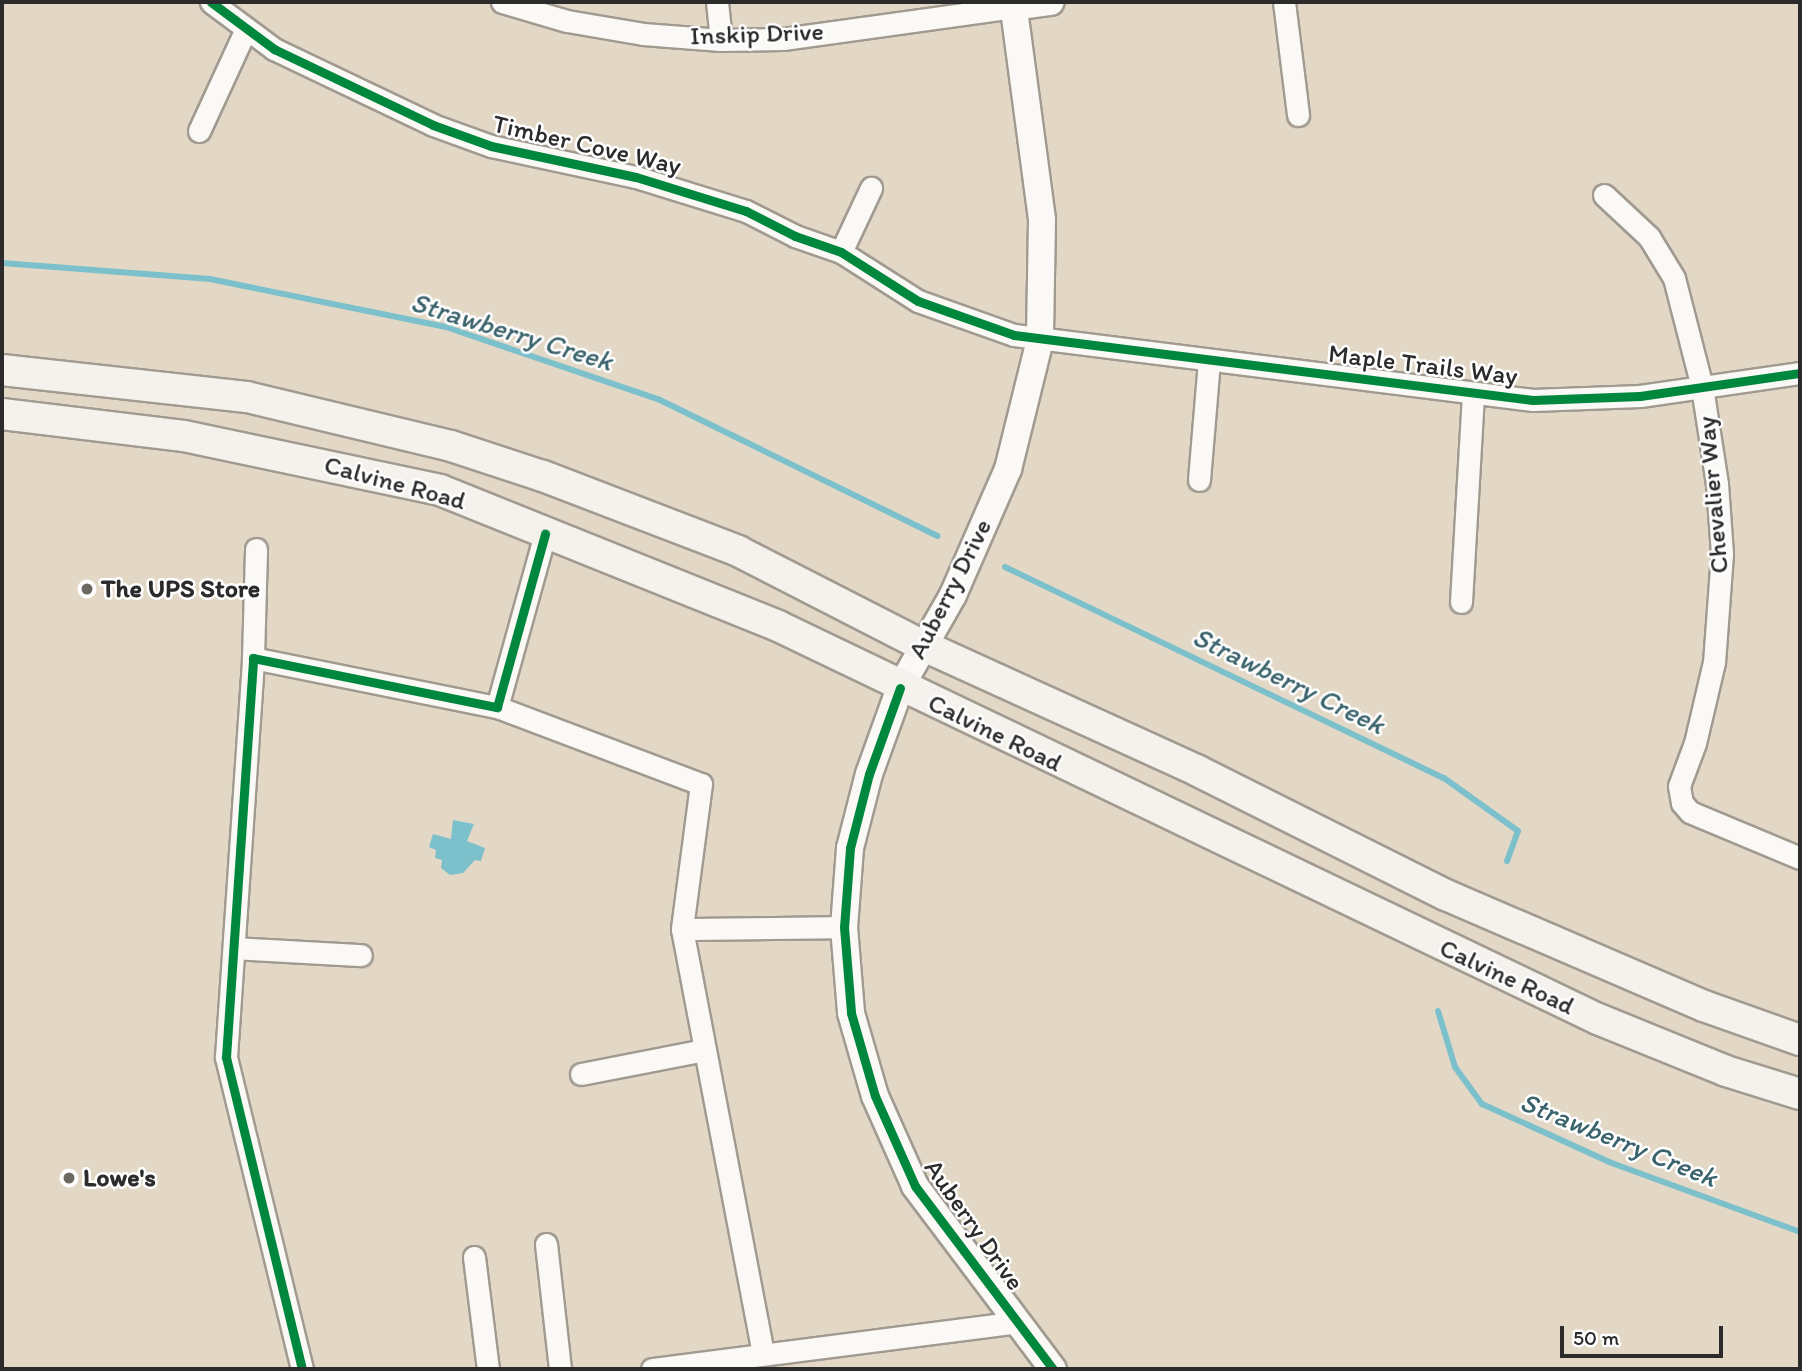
<!DOCTYPE html>
<html>
<head>
<meta charset="utf-8">
<style>
	body { margin:0 }
	#map { position:relative; width:1802px; height:1371px; overflow:hidden; background:#e3d8c6; font-family:Itim,sans-serif }
	div>[style] { position:absolute }
	.water>* { inset:0; background:#7cc0cc }
	.stream>* { height:6px; margin:-3px; padding:0 3px; transform-origin:3px; border-radius:3px; background:#7cc0cc }
	.roads { filter:drop-shadow(2px 0 #a09a90) drop-shadow(-2px 0 #a09a90) drop-shadow(0 2px #a09a90) drop-shadow(0 -2px #a09a90) }
	.minor>* { height:21px; margin:-10.5px; padding:0 10.5px; transform-origin:10.5px; border-radius:10.5px; background:#fbf9f6 }
	.tertiary>* { height:26px; margin:-13px; padding:0 13px; transform-origin:13px; border-radius:13px; background:#fbf9f6 }
	.secondary>* { height:30px; margin:-15px; padding:0 15px; transform-origin:15px; border-radius:15px; background:#f5f1ec }
	.cycleway>* { height:9px; margin:-4.5px; padding:0 4.5px; transform-origin:4.5px; border-radius:4.5px; background:#00873e }
	.dots>* { width:19px; height:19px; translate:-50% -50%; box-sizing:border-box; border:4px solid #fff; border-radius:50% }
	span { translate:-50% -50%; white-space:nowrap; text-align:center; line-height:1.15; -webkit-text-stroke:5px #fff; paint-order:stroke }
	.street-label { font-size:26px; color:#2b2b2b }
	.poi-label { font-size:26px; color:#2b2b2b; font-weight:700 }
	.left { translate:0 -50%; text-align:left }
	.water-label { font-size:28px; color:#3a636c; font-style:italic }
	.frame { position:absolute; inset:0; border:4px solid #2b2b2b; pointer-events:none }
	.scale { position:absolute; left:1560px; top:1326px; width:163px; height:32px; box-sizing:border-box; border:4px solid #2b2b2b; border-top:0; padding-left:9px; font-size:21px; line-height:24px; white-space:nowrap; color:#2b2b2b; -webkit-text-stroke:5px #fff; paint-order:stroke }
</style>
</head>
<body>
<div id="map">
	<div class="water">
		<div style="clip-path:polygon(453px 820px,474px 824px,467px 841px,485px 848px,481px 861px,475px 860px,463px 873px,450px 875px,441px 868px,442px 860px,435px 858px,436px 850px,429px 847px,433px 834px,451px 839px)"></div>
	</div>
	<div class="stream">
		<div style="left:2px;top:263px;width:209px;rotate:4.4deg"></div>
		<div style="left:210px;top:279px;width:241px;rotate:11.5deg"></div>
		<div style="left:446px;top:327px;width:226px;rotate:18.8deg"></div>
		<div style="left:660px;top:400px;width:309px;rotate:26.1deg"></div>
		<div style="left:1005px;top:567px;width:487px;rotate:25.7deg"></div>
		<div style="left:1444px;top:778px;width:91px;rotate:35.6deg"></div>
		<div style="left:1518px;top:831px;width:32px;rotate:110deg"></div>
		<div style="left:1438px;top:1011px;width:59px;rotate:73.1deg"></div>
		<div style="left:1455px;top:1067px;width:46px;rotate:53.9deg"></div>
		<div style="left:1482px;top:1104px;width:140px;rotate:24.5deg"></div>
		<div style="left:1609px;top:1162px;width:203px;rotate:20.1deg"></div>
	</div>
	<div class="roads">
		<div class="minor">
			<div style="left:211px;top:2px;width:79px;rotate:36.7deg"></div>
			<div style="left:274px;top:49px;width:176px;rotate:25.5deg"></div>
			<div style="left:433px;top:125px;width:62px;rotate:19.9deg"></div>
			<div style="left:491px;top:146px;width:148px;rotate:12.1deg"></div>
			<div style="left:636px;top:177px;width:115px;rotate:17.2deg"></div>
			<div style="left:746px;top:211px;width:55px;rotate:27deg"></div>
			<div style="left:795px;top:236px;width:49px;rotate:19.2deg"></div>
			<div style="left:841px;top:252px;width:91px;rotate:32.5deg"></div>
			<div style="left:918px;top:301px;width:102px;rotate:19.5deg"></div>
			<div style="left:1014px;top:335px;width:523px;rotate:7.14deg"></div>
			<div style="left:1533px;top:400px;width:107px;rotate:-2.1deg"></div>
			<div style="left:1640px;top:396px;width:162px;rotate:-8.2deg"></div>
			<div style="left:502px;top:2px;width:68px;rotate:16.3deg"></div>
			<div style="left:567px;top:21px;width:77px;rotate:9.7deg"></div>
			<div style="left:643px;top:34px;width:78px;rotate:4.4deg"></div>
			<div style="left:721px;top:40px;width:62px;rotate:-0.9deg"></div>
			<div style="left:783px;top:39px;width:233px;rotate:-7.9deg"></div>
			<div style="left:717px;top:2px;width:38px;rotate:84deg"></div>
			<div style="left:1284px;top:2px;width:114px;rotate:82.9deg"></div>
			<div style="left:199px;top:131px;width:110px;rotate:-65.3deg"></div>
			<div style="left:1604px;top:195px;width:62px;rotate:43deg"></div>
			<div style="left:1649px;top:237px;width:48px;rotate:58.6deg"></div>
			<div style="left:1674px;top:278px;width:113px;rotate:75.6deg"></div>
			<div style="left:1702px;top:387px;width:98px;rotate:81.2deg"></div>
			<div style="left:1717px;top:484px;width:70px;rotate:85.9deg"></div>
			<div style="left:1722px;top:554px;width:108px;rotate:94.2deg"></div>
			<div style="left:1714px;top:662px;width:83px;rotate:103.2deg"></div>
			<div style="left:1695px;top:743px;width:46px;rotate:110.4deg"></div>
			<div style="left:1679px;top:786px;width:17px;rotate:80deg"></div>
			<div style="left:1682px;top:803px;width:12px;rotate:48deg"></div>
			<div style="left:1690px;top:812px;width:119px;rotate:22.7deg"></div>
			<div style="left:841px;top:252px;width:71px;rotate:-64.9deg"></div>
			<div style="left:1199px;top:480px;width:120px;rotate:-85.2deg"></div>
			<div style="left:1461px;top:602px;width:209px;rotate:-86.7deg"></div>
			<div style="left:253px;top:658px;width:109px;rotate:-88.4deg"></div>
			<div style="left:497px;top:707px;width:218px;rotate:20.7deg"></div>
			<div style="left:701px;top:784px;width:146px;rotate:97.5deg"></div>
			<div style="left:682px;top:929px;width:433px;rotate:79.2deg"></div>
			<div style="left:682px;top:929px;width:162px;rotate:-0.7deg"></div>
			<div style="left:234px;top:948px;width:127px;rotate:3.2deg"></div>
			<div style="left:581px;top:1074px;width:125px;rotate:-11deg"></div>
			<div style="left:546px;top:1244px;width:126px;rotate:83.6deg"></div>
			<div style="left:474px;top:1257px;width:113px;rotate:82.9deg"></div>
			<div style="left:302px;top:1369px;width:321px;rotate:-103.7deg"></div>
			<div style="left:226px;top:1057px;width:400px;rotate:-86.1deg"></div>
			<div style="left:253px;top:658px;width:249px;rotate:11.4deg"></div>
			<div style="left:497px;top:707px;width:180px;rotate:-74.5deg"></div>
			<div style="left:652px;top:1369px;width:369px;rotate:-7.3deg"></div>
		</div>
		<div class="tertiary">
			<div style="left:1013px;top:2px;width:220px;rotate:82.4deg"></div>
			<div style="left:1042px;top:220px;width:120px;rotate:91deg"></div>
			<div style="left:1040px;top:340px;width:133px;rotate:103.9deg"></div>
			<div style="left:1008px;top:469px;width:137px;rotate:113.6deg"></div>
			<div style="left:953px;top:595px;width:107px;rotate:119.7deg"></div>
			<div style="left:900px;top:688px;width:91px;rotate:109.8deg"></div>
			<div style="left:869px;top:774px;width:76px;rotate:104.4deg"></div>
			<div style="left:850px;top:848px;width:79px;rotate:94.3deg"></div>
			<div style="left:844px;top:927px;width:86px;rotate:85.3deg"></div>
			<div style="left:851px;top:1013px;width:86px;rotate:73.9deg"></div>
			<div style="left:875px;top:1096px;width:98px;rotate:66deg"></div>
			<div style="left:915px;top:1186px;width:229px;rotate:53deg"></div>
			<div style="left:1014px;top:7px;width:37px;rotate:-8deg"></div>
		</div>
		<div class="secondary">
			<div style="left:2px;top:370px;width:246px;rotate:6.3deg"></div>
			<div style="left:247px;top:397px;width:210px;rotate:13.5deg"></div>
			<div style="left:451px;top:446px;width:97px;rotate:18.1deg"></div>
			<div style="left:543px;top:476px;width:209px;rotate:21deg"></div>
			<div style="left:738px;top:551px;width:207px;rotate:27.1deg"></div>
			<div style="left:922px;top:645px;width:303px;rotate:24.5deg"></div>
			<div style="left:1198px;top:771px;width:277px;rotate:26.6deg"></div>
			<div style="left:1446px;top:895px;width:281px;rotate:23.3deg"></div>
			<div style="left:1704px;top:1006px;width:102px;rotate:19.5deg"></div>
			<div style="left:2px;top:414px;width:183px;rotate:6.9deg"></div>
			<div style="left:184px;top:436px;width:262px;rotate:11.9deg"></div>
			<div style="left:440px;top:490px;width:364px;rotate:21.9deg"></div>
			<div style="left:778px;top:626px;width:909px;rotate:25.61deg"></div>
			<div style="left:1598px;top:1019px;width:138px;rotate:22.1deg"></div>
			<div style="left:1726px;top:1071px;width:77px;rotate:17.3deg"></div>
		</div>
	</div>
	<div class="cycleway">
		<div style="left:211px;top:2px;width:79px;rotate:36.7deg"></div>
		<div style="left:274px;top:49px;width:176px;rotate:25.5deg"></div>
		<div style="left:433px;top:125px;width:62px;rotate:19.9deg"></div>
		<div style="left:491px;top:146px;width:148px;rotate:12.1deg"></div>
		<div style="left:636px;top:177px;width:115px;rotate:17.2deg"></div>
		<div style="left:746px;top:211px;width:55px;rotate:27deg"></div>
		<div style="left:795px;top:236px;width:49px;rotate:19.2deg"></div>
		<div style="left:841px;top:252px;width:91px;rotate:32.5deg"></div>
		<div style="left:918px;top:301px;width:102px;rotate:19.5deg"></div>
		<div style="left:1014px;top:335px;width:523px;rotate:7.14deg"></div>
		<div style="left:1533px;top:400px;width:107px;rotate:-2.1deg"></div>
		<div style="left:1640px;top:396px;width:162px;rotate:-8.2deg"></div>
		<div style="left:900px;top:688px;width:91px;rotate:109.8deg"></div>
		<div style="left:869px;top:774px;width:76px;rotate:104.4deg"></div>
		<div style="left:850px;top:848px;width:79px;rotate:94.3deg"></div>
		<div style="left:844px;top:927px;width:86px;rotate:85.3deg"></div>
		<div style="left:851px;top:1013px;width:86px;rotate:73.9deg"></div>
		<div style="left:875px;top:1096px;width:98px;rotate:66deg"></div>
		<div style="left:915px;top:1186px;width:229px;rotate:53deg"></div>
		<div style="left:302px;top:1369px;width:321px;rotate:-103.7deg"></div>
		<div style="left:226px;top:1057px;width:400px;rotate:-86.1deg"></div>
		<div style="left:253px;top:658px;width:249px;rotate:11.4deg"></div>
		<div style="left:497px;top:707px;width:180px;rotate:-74.5deg"></div>
	</div>
	<div class="dots">
		<div style="left:87px;top:589px;background:#6b6861"></div>
		<div style="left:69px;top:1178px;background:#6b6861"></div>
	</div>
	<div class="street-label">
		<span style="left:757px;top:34px;rotate:-2deg">Inskip Drive</span>
		<span style="left:587px;top:145px;rotate:13deg">Timber Cove Way</span>
		<span style="left:1423px;top:365px;rotate:7deg">Maple Trails Way</span>
		<span style="left:395px;top:483px;rotate:15deg">Calvine Road</span>
		<span style="left:1713px;top:495px;rotate:-95deg">Chevalier Way</span>
		<span style="left:950px;top:589px;rotate:-63deg">Auberry Drive</span>
		<span style="left:995px;top:733px;rotate:26deg">Calvine Road</span>
		<span style="left:1507px;top:977px;rotate:25deg">Calvine Road</span>
		<span style="left:974px;top:1225px;rotate:55deg">Auberry Drive</span>
	</div>
	<div class="poi-label">
		<span class="left" style="left:101px;top:589px">The UPS Store</span>
		<span class="left" style="left:83px;top:1178px">Lowe's</span>
	</div>
	<div class="water-label">
		<span style="left:512px;top:331px;rotate:17deg">Strawberry Creek</span>
		<span style="left:1289px;top:680px;rotate:26deg">Strawberry Creek</span>
		<span style="left:1619px;top:1139px;rotate:22deg">Strawberry Creek</span>
	</div>
	<div class="frame"></div>
	<div class="scale">50 m</div>
</div>
</body>
</html>
